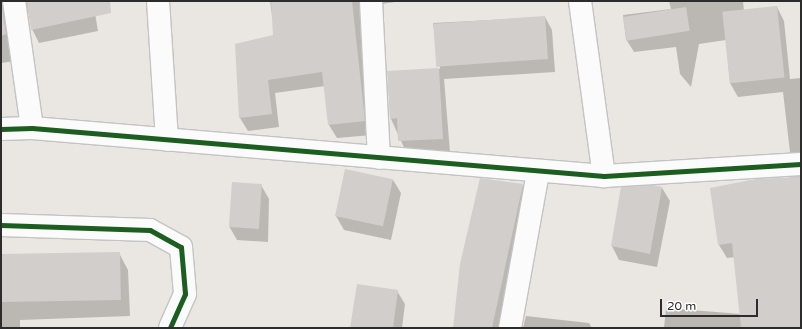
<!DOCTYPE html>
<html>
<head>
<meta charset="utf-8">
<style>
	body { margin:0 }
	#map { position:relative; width:802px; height:329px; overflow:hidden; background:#eae6e2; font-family:"Varela Round",sans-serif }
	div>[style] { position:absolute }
	.shadow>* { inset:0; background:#0003 }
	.building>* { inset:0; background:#d1cecb; transform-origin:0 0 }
	.roads { filter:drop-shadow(1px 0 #c4c3c3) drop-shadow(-1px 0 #c4c3c3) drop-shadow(0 1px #c4c3c3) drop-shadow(0 -1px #c4c3c3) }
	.street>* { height:22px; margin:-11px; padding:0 11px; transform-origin:11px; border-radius:11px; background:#fcfbfb }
	.cycleway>* { height:5px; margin:-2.5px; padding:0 2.5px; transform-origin:2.5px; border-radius:2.5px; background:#1b5e20 }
	span { translate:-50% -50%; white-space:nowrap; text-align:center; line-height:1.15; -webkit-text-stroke:3.5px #fff; paint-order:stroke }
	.frame { position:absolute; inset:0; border:2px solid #2c2c2c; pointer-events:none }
	.scale { position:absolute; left:660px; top:299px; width:98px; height:18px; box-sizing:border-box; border:2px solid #2c2c2c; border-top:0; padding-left:5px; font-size:12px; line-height:14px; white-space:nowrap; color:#2c2c2c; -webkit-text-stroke:3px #fff; paint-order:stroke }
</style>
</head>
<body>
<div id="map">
	<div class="shadow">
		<div style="clip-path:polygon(1px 1px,4px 1px,15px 61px,1px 63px)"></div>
		<div style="clip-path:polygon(26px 1px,93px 1px,98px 31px,39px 43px,32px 29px)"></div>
		<div style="clip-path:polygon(270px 1px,402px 1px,362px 7px,372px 135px,337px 138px,329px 125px,325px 86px,275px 93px,279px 127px,248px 131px,240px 118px,275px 36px)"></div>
		<div style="clip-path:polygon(669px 1px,743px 1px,744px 11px,777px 7px,784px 21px,790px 79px,801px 78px,801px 166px,790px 152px,783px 92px,738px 97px,730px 83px,726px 40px,699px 44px,691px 87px,680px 74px,676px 47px,634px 52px,626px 39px,623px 15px,671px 9px)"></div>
		<div style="clip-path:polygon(545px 17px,552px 30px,555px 72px,444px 79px,450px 152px,407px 154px,391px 119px,388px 72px,440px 69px,433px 23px)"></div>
		<div style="clip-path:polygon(801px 176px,801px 328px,664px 328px,666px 308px,741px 314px,735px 257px,727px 258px,719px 245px,711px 189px)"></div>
		<div style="clip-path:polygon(393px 180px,401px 193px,391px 240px,344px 230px,336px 216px)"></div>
		<div style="clip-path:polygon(261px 185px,269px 199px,268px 242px,237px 240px,229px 226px)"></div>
		<div style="clip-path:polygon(523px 185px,531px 198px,507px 328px,453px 328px)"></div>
		<div style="clip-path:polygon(622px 188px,662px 188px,670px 201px,657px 267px,619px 260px,612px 246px)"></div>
		<div style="clip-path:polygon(119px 253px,128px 270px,130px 316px,20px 320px,20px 328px,1px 328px,1px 257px)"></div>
		<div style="clip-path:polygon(397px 291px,405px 304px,402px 328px,351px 328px)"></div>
		<div style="clip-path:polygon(526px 316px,589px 323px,592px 328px,523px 328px)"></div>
	</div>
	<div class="building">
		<div style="clip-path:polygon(1px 1px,6px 34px,1px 36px)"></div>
		<div style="clip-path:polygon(27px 1px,110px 1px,111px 13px,31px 30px)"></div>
		<div style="clip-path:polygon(271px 1px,352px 1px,365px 121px,328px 125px,322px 72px,268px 80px,272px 114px,239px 118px,235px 44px,273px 35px)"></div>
		<div style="left:777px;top:6px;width:72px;height:55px;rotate:84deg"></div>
		<div style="left:686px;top:7px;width:24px;height:64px;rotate:81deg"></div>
		<div style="left:545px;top:16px;width:43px;height:112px;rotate:86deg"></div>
		<div style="clip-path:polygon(439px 68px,443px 139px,398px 141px,397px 118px,390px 119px,387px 71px)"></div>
		<div style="left:345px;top:169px;width:49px;height:48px;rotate:12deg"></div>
		<div style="clip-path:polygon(801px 177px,801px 328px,741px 328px,732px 243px,718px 245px,710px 188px,756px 179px)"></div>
		<div style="clip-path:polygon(480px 178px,523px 184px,492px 328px,453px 328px,460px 264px)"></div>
		<div style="left:232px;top:182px;width:30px;height:45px;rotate:4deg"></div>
		<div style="clip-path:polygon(654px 185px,662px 187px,650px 254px,611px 246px,621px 187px)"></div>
		<div style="left:120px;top:252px;width:48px;height:119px;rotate:89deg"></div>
		<div style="clip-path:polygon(357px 284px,398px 290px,393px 328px,350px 328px)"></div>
	</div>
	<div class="roads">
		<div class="street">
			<div style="left:14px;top:1px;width:128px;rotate:81.9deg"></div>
			<div style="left:158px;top:1px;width:139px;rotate:86.3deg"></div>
			<div style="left:371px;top:1px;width:157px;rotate:87.1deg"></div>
			<div style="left:580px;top:1px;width:177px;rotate:82.2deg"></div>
			<div style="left:1px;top:129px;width:31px;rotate:-2deg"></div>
			<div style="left:32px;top:128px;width:574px;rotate:4.8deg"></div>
			<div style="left:604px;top:176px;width:197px;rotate:-3.5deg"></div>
			<div style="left:1px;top:225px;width:149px;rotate:1.9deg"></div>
			<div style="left:150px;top:230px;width:35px;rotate:29deg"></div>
			<div style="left:181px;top:247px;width:47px;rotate:85.1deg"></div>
			<div style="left:185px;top:294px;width:37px;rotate:114deg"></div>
			<div style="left:510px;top:328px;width:158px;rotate:-79.8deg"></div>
		</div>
	</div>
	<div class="cycleway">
		<div style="left:1px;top:129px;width:31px;rotate:-2deg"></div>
		<div style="left:32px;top:128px;width:574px;rotate:4.8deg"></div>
		<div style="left:604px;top:176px;width:197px;rotate:-3.5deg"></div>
		<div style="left:1px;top:225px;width:149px;rotate:1.9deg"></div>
		<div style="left:150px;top:230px;width:35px;rotate:29deg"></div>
		<div style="left:181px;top:247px;width:47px;rotate:85.1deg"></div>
		<div style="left:185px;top:294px;width:37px;rotate:114deg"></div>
	</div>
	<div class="frame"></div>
	<div class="scale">20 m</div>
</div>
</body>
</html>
